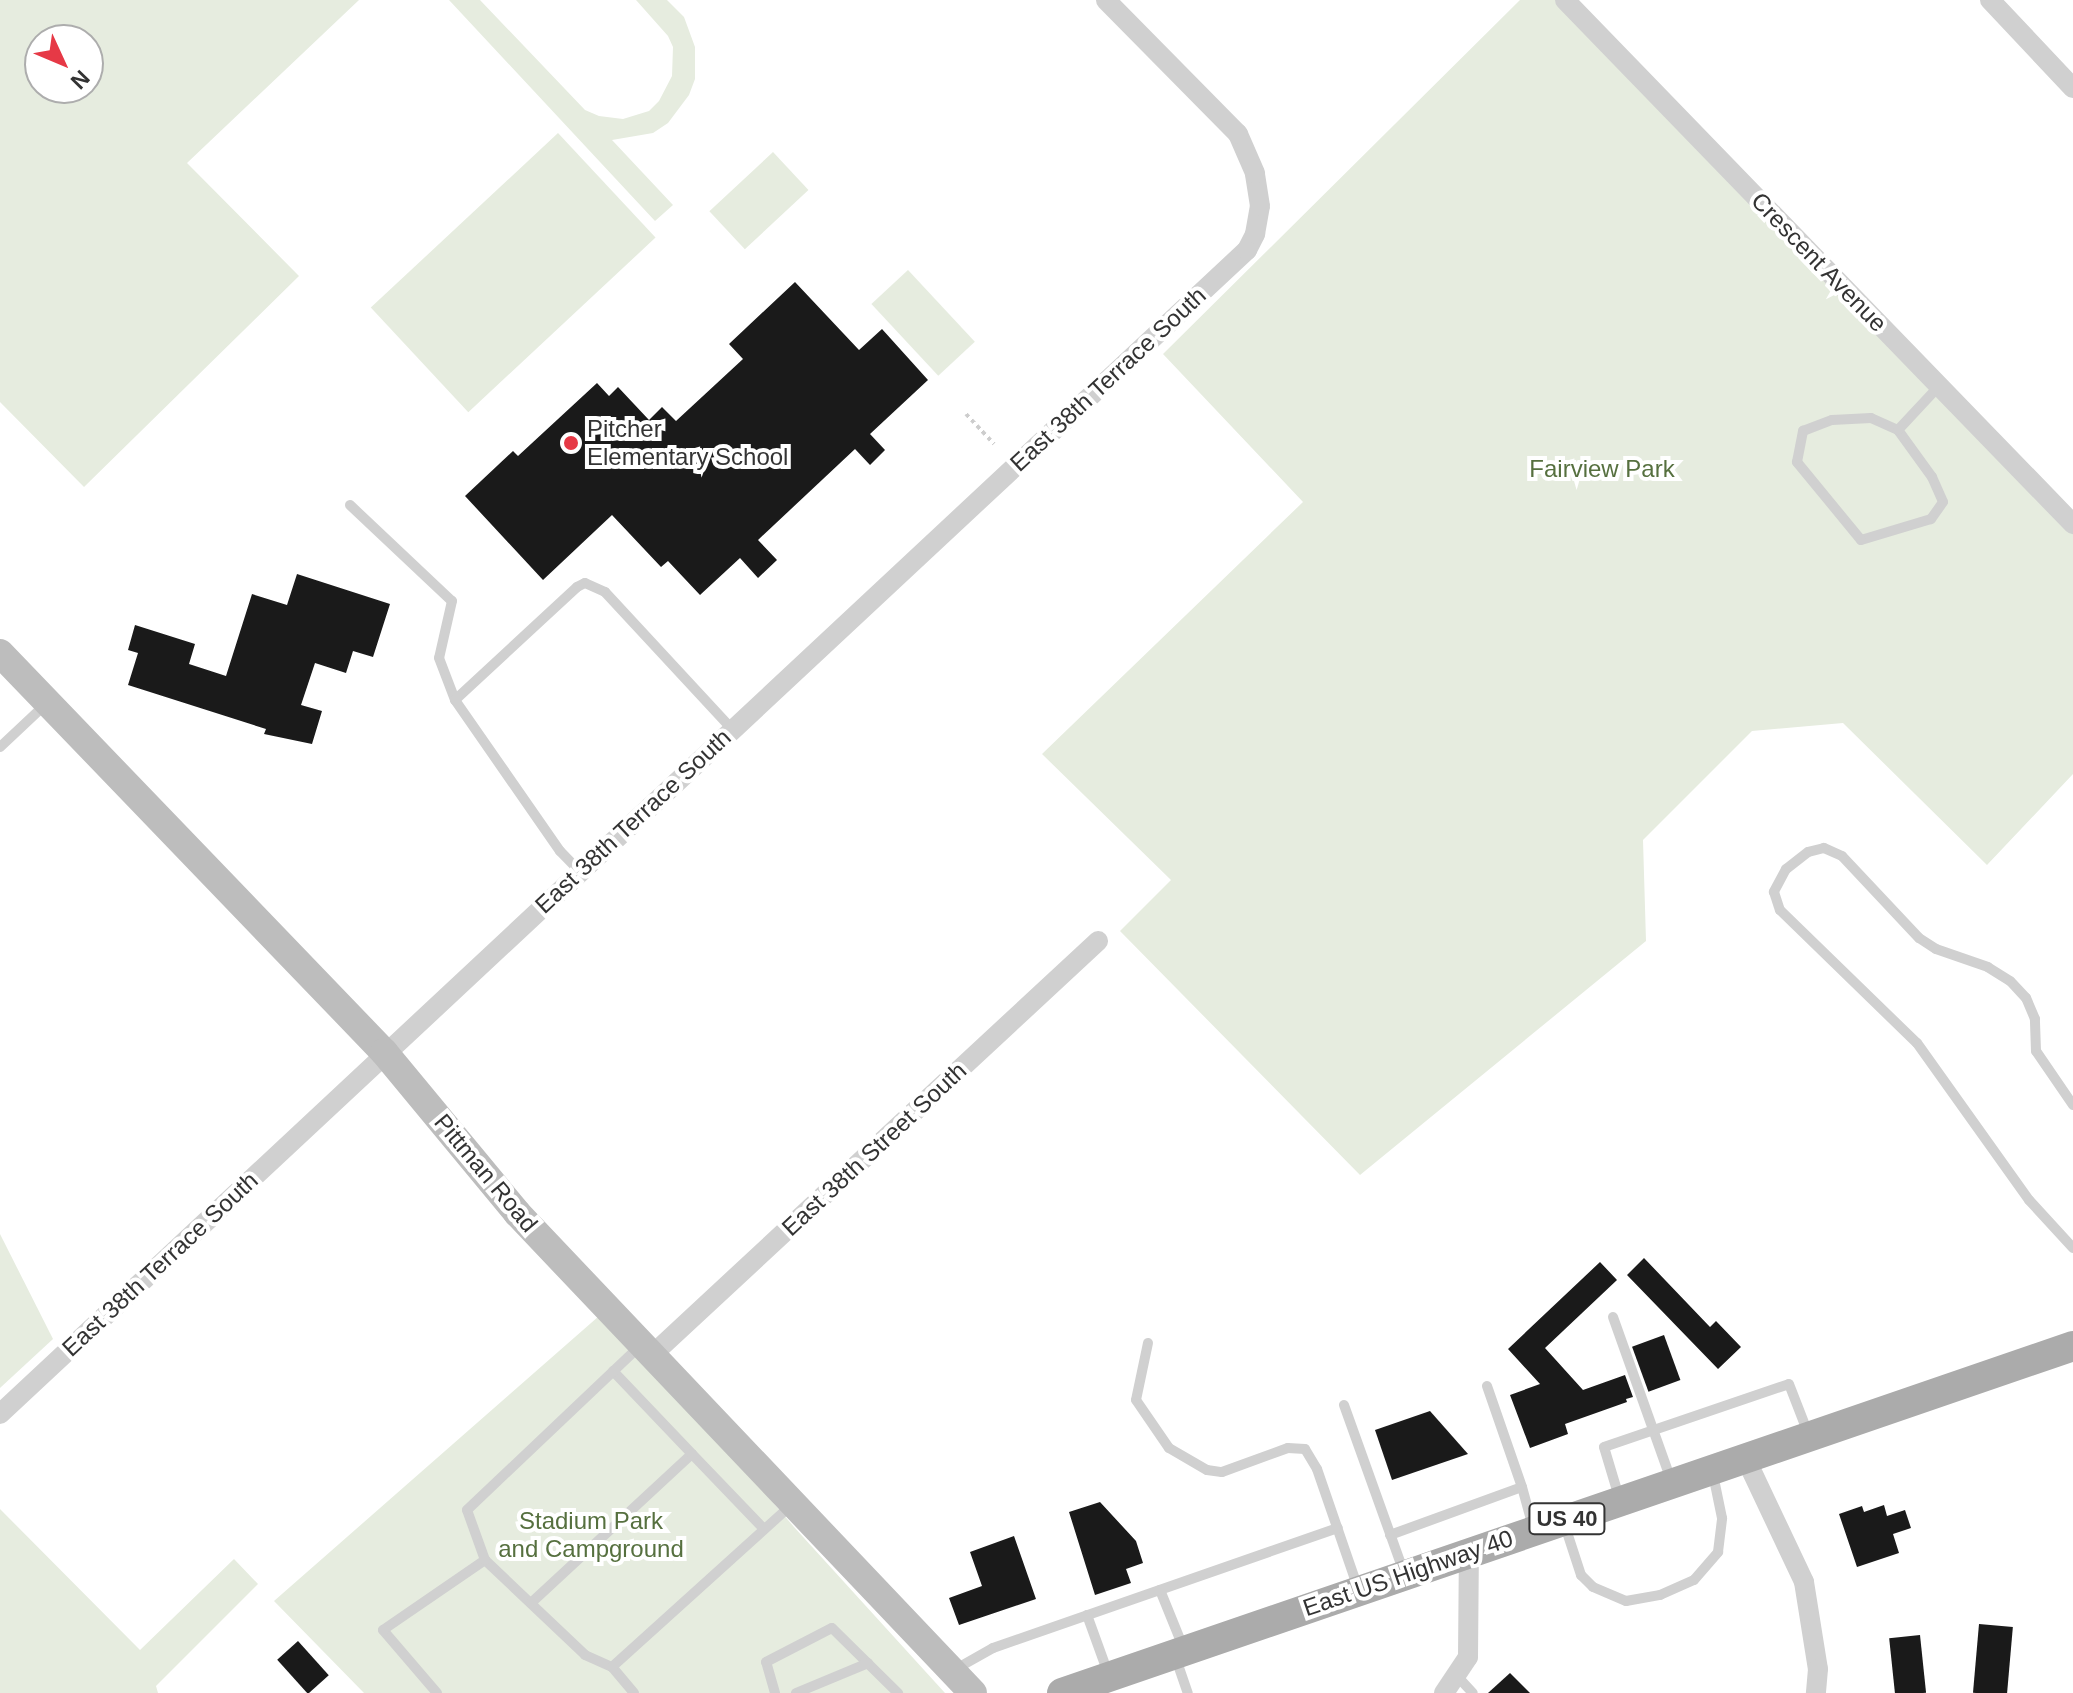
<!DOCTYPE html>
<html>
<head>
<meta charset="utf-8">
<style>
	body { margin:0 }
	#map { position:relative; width:2073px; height:1693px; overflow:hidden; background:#fff; font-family:Arial,sans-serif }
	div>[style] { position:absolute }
	.green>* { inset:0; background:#e6ecdf; transform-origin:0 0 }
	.building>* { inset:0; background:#1a1a1a; transform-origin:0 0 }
	.path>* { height:4px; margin-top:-2px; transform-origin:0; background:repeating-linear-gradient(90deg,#cdcdcd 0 4px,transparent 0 8px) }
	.lane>* { height:10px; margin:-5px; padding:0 5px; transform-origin:5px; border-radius:5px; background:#d0d0d0 }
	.street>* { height:20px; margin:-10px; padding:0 10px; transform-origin:10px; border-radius:10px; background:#d0d0d0 }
	.secondary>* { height:28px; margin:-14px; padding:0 14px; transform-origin:14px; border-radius:14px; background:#bdbdbd }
	.primary>* { height:30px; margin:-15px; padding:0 15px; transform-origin:15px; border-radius:15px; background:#ababab }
	.dots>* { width:22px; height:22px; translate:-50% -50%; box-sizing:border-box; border:4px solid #fff; border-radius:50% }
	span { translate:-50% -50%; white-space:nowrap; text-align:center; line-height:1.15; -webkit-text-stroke:8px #fff; paint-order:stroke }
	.shield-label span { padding:2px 6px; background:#fff; border:2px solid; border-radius:6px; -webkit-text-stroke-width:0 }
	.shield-label { font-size:22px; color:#333; font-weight:700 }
	.street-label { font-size:24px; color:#333 }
	.poi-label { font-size:24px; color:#333 }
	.left { translate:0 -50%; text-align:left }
	.park-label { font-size:24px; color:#56703f }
	.north { position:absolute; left:24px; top:24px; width:80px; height:80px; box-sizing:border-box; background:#fff; border:2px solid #adadad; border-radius:50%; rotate:134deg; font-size:22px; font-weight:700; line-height:32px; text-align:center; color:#333 }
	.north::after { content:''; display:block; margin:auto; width:28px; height:36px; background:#e63946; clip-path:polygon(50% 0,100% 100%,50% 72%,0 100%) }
</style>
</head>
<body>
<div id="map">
	<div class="green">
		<div style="clip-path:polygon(evenodd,0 0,359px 0,187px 163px,299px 276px,84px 487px,0 402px,0 0,40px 40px,88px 40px,88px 88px,40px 88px,40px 40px)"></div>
		<div style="clip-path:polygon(449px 0,480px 0,585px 110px,599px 116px,623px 119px,649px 111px,659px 101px,672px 76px,673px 47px,668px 36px,636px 0,667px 0,684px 17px,695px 47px,695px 79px,689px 95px,668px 123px,653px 133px,612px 140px,673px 205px,655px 221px)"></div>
		<div style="clip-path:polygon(1520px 0,1565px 0,2073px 524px,2073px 774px,1987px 865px,1843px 723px,1752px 731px,1643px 840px,1646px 941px,1360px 1175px,1120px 931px,1171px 880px,1042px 754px,1303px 502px,1163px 354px)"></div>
		<div style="left:558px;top:133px;width:143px;height:256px;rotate:47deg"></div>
		<div style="left:773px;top:152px;width:52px;height:87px;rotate:47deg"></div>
		<div style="left:908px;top:270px;width:98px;height:50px;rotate:47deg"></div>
		<div style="clip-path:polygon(0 1234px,53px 1339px,0 1388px)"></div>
		<div style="clip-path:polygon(607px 1309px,794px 1527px,945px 1693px,364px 1693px,274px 1601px)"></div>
		<div style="clip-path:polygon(0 1509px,140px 1650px,234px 1559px,258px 1584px,156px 1686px,158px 1693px,0 1693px)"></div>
	</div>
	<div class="building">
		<div style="clip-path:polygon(795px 282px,859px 350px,882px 329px,928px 380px,870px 434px,885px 450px,870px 465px,855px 449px,758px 540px,777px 560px,758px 578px,740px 558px,700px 595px,668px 561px,661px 567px,612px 515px,543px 580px,465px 496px,513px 451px,518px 456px,597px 383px,609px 396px,618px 387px,649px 420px,662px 407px,676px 421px,743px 359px,729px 344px)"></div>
		<div style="clip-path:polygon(297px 574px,390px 604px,373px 657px,353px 651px,346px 673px,315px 663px,301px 705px,322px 711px,312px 744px,264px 734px,266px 729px,128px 685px,138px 653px,128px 650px,135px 625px,195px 644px,189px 664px,226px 676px,252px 594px,287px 605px)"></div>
		<div style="clip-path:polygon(1644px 1258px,1710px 1327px,1716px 1321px,1741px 1347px,1718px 1369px,1627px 1275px)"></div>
		<div style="clip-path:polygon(1600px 1262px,1617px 1280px,1545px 1348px,1583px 1390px,1625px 1375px,1633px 1397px,1626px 1399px,1627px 1402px,1565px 1424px,1568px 1434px,1530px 1448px,1510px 1395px,1540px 1384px,1508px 1349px)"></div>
		<div style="left:1664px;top:1335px;width:48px;height:34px;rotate:70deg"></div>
		<div style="clip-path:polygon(1430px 1411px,1468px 1454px,1392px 1480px,1375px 1430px)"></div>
		<div style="clip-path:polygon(1100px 1502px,1136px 1541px,1143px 1563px,1126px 1569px,1131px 1583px,1095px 1595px,1069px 1512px)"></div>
		<div style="clip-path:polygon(1884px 1505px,1887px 1516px,1905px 1510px,1911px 1528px,1893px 1534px,1899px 1553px,1857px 1567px,1839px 1514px,1862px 1506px,1864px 1512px)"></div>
		<div style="clip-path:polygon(1014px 1536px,1036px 1599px,959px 1625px,949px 1598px,982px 1586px,970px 1552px)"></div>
		<div style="left:1979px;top:1624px;width:34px;height:69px;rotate:5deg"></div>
		<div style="left:1920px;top:1635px;width:58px;height:31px;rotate:84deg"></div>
		<div style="left:298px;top:1641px;width:46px;height:28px;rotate:48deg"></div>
		<div style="clip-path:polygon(1510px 1673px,1530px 1693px,1488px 1693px)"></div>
	</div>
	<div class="path">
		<div style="left:966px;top:414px;width:41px;rotate:47deg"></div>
	</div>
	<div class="lane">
		<div style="left:1898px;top:430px;width:58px;rotate:54.1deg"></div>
		<div style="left:1932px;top:477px;width:27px;rotate:66deg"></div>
		<div style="left:1943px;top:502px;width:21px;rotate:125deg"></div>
		<div style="left:1931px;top:519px;width:73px;rotate:163.3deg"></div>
		<div style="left:1861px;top:540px;width:101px;rotate:-129.4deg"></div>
		<div style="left:1797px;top:462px;width:32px;rotate:-79deg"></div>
		<div style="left:1803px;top:431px;width:31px;rotate:-21deg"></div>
		<div style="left:1832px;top:420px;width:39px;rotate:-3deg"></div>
		<div style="left:1871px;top:418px;width:30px;rotate:24deg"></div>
		<div style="left:1898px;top:430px;width:60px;rotate:-47deg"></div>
		<div style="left:350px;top:505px;width:140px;rotate:43.3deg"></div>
		<div style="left:452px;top:601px;width:58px;rotate:102.8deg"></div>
		<div style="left:439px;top:658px;width:45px;rotate:69.1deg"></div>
		<div style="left:455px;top:700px;width:184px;rotate:55.2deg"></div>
		<div style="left:560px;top:851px;width:28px;rotate:46deg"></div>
		<div style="left:455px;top:700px;width:166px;rotate:-42.8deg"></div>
		<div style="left:577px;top:587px;width:9px;rotate:-27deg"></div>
		<div style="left:585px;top:583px;width:22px;rotate:24deg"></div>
		<div style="left:605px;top:592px;width:187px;rotate:47.2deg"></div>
		<div style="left:0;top:747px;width:63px;rotate:-43.1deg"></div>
		<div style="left:2073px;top:1105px;width:65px;rotate:-124.4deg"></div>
		<div style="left:2036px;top:1051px;width:32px;rotate:-92deg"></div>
		<div style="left:2035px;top:1019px;width:23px;rotate:-113deg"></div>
		<div style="left:2026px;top:998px;width:23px;rotate:-133deg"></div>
		<div style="left:2010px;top:981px;width:26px;rotate:-148deg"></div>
		<div style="left:1988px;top:967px;width:55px;rotate:-160.9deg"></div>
		<div style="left:1936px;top:949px;width:20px;rotate:-147deg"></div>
		<div style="left:1919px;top:938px;width:112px;rotate:-133.2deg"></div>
		<div style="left:1842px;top:856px;width:20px;rotate:-156deg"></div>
		<div style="left:1824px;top:848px;width:16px;rotate:166deg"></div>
		<div style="left:1808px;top:852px;width:28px;rotate:142deg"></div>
		<div style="left:1786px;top:869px;width:26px;rotate:118deg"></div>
		<div style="left:1774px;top:892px;width:19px;rotate:72deg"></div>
		<div style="left:1780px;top:910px;width:191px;rotate:44.2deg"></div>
		<div style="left:1917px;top:1043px;width:193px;rotate:54.5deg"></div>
		<div style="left:2029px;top:1200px;width:65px;rotate:47.5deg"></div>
		<div style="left:1613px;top:1317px;width:173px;rotate:70.4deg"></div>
		<div style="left:1148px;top:1343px;width:58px;rotate:101.9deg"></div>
		<div style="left:1136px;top:1400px;width:58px;rotate:55.5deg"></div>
		<div style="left:1169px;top:1448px;width:44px;rotate:30.1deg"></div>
		<div style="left:1207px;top:1470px;width:15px;rotate:8deg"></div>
		<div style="left:1222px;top:1472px;width:70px;rotate:-20deg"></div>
		<div style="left:1288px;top:1448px;width:17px;rotate:3deg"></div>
		<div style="left:1305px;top:1449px;width:23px;rotate:59deg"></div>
		<div style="left:1317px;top:1469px;width:126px;rotate:71deg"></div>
		<div style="left:613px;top:1371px;width:115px;rotate:46.4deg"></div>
		<div style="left:1487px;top:1386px;width:107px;rotate:70.9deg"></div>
		<div style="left:1344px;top:1405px;width:178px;rotate:70.3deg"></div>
		<div style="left:1619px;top:1497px;width:52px;rotate:-106.7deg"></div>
		<div style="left:1604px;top:1447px;width:195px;rotate:-18.8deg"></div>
		<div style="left:1789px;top:1384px;width:53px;rotate:68.8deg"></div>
		<div style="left:1564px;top:1523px;width:55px;rotate:71.9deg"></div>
		<div style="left:1581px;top:1575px;width:17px;rotate:45deg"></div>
		<div style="left:1593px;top:1587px;width:36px;rotate:23deg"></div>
		<div style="left:1626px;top:1601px;width:35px;rotate:-10deg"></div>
		<div style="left:1660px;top:1595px;width:37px;rotate:-24deg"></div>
		<div style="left:1694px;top:1580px;width:37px;rotate:-49deg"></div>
		<div style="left:1718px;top:1552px;width:34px;rotate:-83deg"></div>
		<div style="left:1722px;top:1518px;width:45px;rotate:-101.6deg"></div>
		<div style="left:1390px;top:1535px;width:140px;rotate:-20deg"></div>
		<div style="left:1522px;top:1487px;width:41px;rotate:74.6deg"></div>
		<div style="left:485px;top:1560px;width:138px;rotate:43.5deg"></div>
		<div style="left:585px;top:1655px;width:30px;rotate:24deg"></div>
		<div style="left:1160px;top:1590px;width:64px;rotate:67.9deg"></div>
		<div style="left:531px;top:1603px;width:219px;rotate:-42.8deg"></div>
		<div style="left:692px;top:1454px;width:104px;rotate:46.2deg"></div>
		<div style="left:1087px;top:1615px;width:62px;rotate:70.1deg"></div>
		<div style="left:1175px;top:1656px;width:39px;rotate:71deg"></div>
		<div style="left:954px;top:1670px;width:45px;rotate:-29.4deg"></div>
		<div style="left:993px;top:1648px;width:365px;rotate:-19.2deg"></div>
		<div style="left:1457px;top:1676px;width:23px;rotate:47deg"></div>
		<div style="left:437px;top:1693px;width:83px;rotate:-130.6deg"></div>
		<div style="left:383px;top:1630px;width:124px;rotate:-34.5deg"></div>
		<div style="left:485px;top:1560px;width:53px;rotate:-109.8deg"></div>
		<div style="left:467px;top:1510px;width:237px;rotate:-43.5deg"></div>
		<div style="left:634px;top:1693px;width:34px;rotate:-130deg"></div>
		<div style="left:612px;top:1667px;width:240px;rotate:-42.1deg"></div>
		<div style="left:775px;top:1693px;width:32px;rotate:-106deg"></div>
		<div style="left:766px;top:1662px;width:74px;rotate:-27.3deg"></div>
		<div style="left:832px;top:1628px;width:93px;rotate:44.6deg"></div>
		<div style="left:796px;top:1693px;width:78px;rotate:-22.6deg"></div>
	</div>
	<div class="street">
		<div style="left:1565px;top:0;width:730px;rotate:45.89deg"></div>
		<div style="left:1990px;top:0;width:121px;rotate:46.7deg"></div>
		<div style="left:651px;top:1356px;width:610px;rotate:-42.87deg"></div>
		<div style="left:0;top:1414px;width:1706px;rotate:-43.03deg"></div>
		<div style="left:1247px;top:250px;width:18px;rotate:-63deg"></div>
		<div style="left:1255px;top:234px;width:28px;rotate:-80deg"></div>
		<div style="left:1260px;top:206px;width:33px;rotate:-99deg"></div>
		<div style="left:1255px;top:173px;width:43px;rotate:-113.6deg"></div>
		<div style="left:1238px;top:134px;width:188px;rotate:-134.6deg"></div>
		<div style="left:1745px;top:1457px;width:138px;rotate:64.7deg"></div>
		<div style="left:1804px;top:1582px;width:88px;rotate:80.9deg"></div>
		<div style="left:1818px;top:1669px;width:24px;rotate:95deg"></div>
		<div style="left:1444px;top:1693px;width:43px;rotate:-56.3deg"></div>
		<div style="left:1468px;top:1657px;width:105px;rotate:-89.5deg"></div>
	</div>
	<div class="secondary">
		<div style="left:0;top:653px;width:554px;rotate:46.1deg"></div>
		<div style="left:384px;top:1052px;width:209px;rotate:50.4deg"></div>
		<div style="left:517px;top:1213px;width:662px;rotate:46.47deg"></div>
	</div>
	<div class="primary">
		<div style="left:1062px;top:1693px;width:1069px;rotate:-18.94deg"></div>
	</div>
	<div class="dots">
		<div style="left:571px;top:443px;background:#e63946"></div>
	</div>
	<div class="shield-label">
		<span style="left:1567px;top:1519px">US 40</span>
	</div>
	<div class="street-label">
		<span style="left:1819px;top:262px;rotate:46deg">Crescent Avenue</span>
		<span style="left:1108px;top:379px;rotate:-43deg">East 38th Terrace South</span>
		<span style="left:633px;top:821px;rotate:-43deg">East 38th Terrace South</span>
		<span style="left:874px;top:1149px;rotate:-43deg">East 38th Street South</span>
		<span style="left:486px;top:1173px;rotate:50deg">Pittman Road</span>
		<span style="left:160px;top:1264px;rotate:-43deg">East 38th Terrace South</span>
		<span style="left:1408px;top:1573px;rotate:-19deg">East US Highway 40</span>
	</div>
	<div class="poi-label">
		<span class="left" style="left:587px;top:443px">Pitcher<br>Elementary School</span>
	</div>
	<div class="park-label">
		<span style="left:1602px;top:469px">Fairview Park</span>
		<span style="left:591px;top:1535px">Stadium Park<br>and Campground</span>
	</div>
	<div class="north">N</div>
</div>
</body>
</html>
